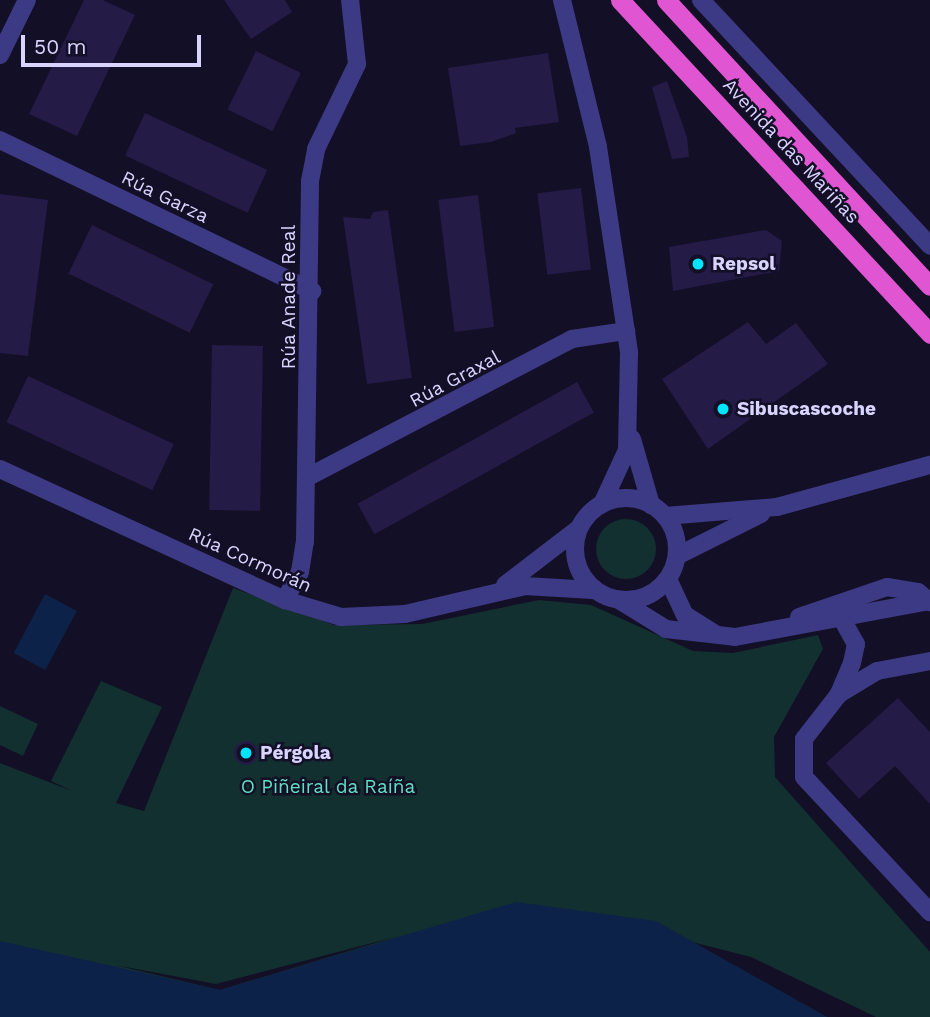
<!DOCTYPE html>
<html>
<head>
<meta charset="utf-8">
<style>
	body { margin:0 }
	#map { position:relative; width:930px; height:1017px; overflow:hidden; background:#130f26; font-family:"Work Sans",sans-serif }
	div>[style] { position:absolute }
	.green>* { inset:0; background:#12302f }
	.round { border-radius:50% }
	.water>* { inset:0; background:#0c2248; transform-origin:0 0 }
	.building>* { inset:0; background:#241b47; transform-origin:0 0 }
	.pedestrian>* { height:18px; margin:-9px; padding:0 9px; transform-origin:9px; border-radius:9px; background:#3d3a85 }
	.minor>* { height:18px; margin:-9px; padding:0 9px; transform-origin:9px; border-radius:9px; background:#3d3a85 }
	.minor>.ring { margin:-9px; padding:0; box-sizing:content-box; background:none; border:18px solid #3d3a85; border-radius:50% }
	.trunk>* { height:19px; margin:-9.5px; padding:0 9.5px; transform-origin:9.5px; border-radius:9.5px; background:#e055d1 }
	.dots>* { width:19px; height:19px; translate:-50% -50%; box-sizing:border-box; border:4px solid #130f26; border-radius:50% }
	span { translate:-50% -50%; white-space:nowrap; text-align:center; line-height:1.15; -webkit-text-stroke:5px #130f26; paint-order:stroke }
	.street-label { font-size:19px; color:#d9d4ff }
	.poi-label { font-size:19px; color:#d9d4ff; font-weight:700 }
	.left { translate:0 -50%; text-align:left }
	.park-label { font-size:19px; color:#5fe0c0 }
	.scale { position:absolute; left:21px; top:35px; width:180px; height:32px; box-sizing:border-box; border:4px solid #d9d4ff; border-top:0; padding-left:9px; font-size:21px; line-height:24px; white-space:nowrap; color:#d9d4ff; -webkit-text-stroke:5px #130f26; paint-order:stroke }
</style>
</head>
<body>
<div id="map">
	<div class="green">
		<div class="round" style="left:596px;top:519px;width:60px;height:60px"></div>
		<div style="clip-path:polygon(evenodd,233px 588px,334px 625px,422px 624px,539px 600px,591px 605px,693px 651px,733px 653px,818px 635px,823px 649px,774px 737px,775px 777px,930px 952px,930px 1017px,876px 1017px,751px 957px,692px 942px,827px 1017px,0 1017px,0 763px,72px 791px,51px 781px,101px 681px,162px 707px,116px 803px,144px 811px,233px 588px,395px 937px,220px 990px,115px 965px,216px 984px,395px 937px)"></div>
		<div style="clip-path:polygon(0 706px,38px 724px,23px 756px,0 745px)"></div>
	</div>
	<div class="water">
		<div style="left:45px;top:594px;width:36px;height:67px;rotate:28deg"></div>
		<div style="clip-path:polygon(516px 902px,656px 921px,827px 1017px,0 1017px,0 941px,220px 990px)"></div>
	</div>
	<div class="building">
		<div style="clip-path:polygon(84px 0,103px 0,135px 15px,77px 136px,29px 114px)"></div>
		<div style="clip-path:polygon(224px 0,285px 0,292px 12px,251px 39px)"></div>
		<div style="left:256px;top:51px;width:50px;height:65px;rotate:26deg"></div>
		<div style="clip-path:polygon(548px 53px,559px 122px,515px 128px,516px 133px,491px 142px,460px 146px,448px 68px)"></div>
		<div style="clip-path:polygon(667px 81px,687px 137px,689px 157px,672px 159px,652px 87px)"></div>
		<div style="left:145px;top:113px;width:135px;height:47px;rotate:25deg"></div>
		<div style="left:581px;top:188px;width:82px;height:44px;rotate:83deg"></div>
		<div style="clip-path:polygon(0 194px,48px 200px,28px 356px,0 353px)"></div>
		<div style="left:478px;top:195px;width:133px;height:40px;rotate:83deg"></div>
		<div style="clip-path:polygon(388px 210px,412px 378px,367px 384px,343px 217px,370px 219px,373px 212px)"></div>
		<div style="left:92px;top:225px;width:135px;height:54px;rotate:26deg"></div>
		<div style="clip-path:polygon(766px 230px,782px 241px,779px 271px,673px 291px,669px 247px)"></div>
		<div style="clip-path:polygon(748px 322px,766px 344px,796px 323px,828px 364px,708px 449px,662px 379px)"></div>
		<div style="left:212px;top:345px;width:51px;height:165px;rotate:1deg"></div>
		<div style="left:28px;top:376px;width:161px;height:51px;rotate:25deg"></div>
		<div style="left:577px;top:382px;width:35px;height:251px;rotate:61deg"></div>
		<div style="clip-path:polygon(898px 698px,930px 732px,930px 804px,895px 766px,859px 799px,826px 763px)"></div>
		<div class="round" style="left:234px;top:741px;width:24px;height:24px"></div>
	</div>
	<div class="pedestrian">
		<div style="left:0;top:140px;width:347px;rotate:25.8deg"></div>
	</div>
	<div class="minor">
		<div style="left:562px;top:0;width:151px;rotate:76.2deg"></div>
		<div style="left:598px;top:147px;width:208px;rotate:81.4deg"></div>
		<div style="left:629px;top:353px;width:97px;rotate:91.2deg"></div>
		<div style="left:627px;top:450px;width:60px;rotate:114.8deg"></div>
		<div style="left:701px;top:0;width:336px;rotate:47deg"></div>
		<div style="left:0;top:55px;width:61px;rotate:-63.9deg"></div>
		<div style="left:632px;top:439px;width:69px;rotate:73.9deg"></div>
		<div style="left:0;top:469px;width:314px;rotate:24.7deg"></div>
		<div style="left:285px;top:600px;width:59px;rotate:16.9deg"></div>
		<div style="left:341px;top:617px;width:64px;rotate:-2.7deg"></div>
		<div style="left:405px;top:614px;width:123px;rotate:-13.1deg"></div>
		<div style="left:525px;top:586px;width:68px;rotate:3.4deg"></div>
		<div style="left:308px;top:477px;width:298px;rotate:-27.6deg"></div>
		<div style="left:572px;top:339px;width:55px;rotate:-8.4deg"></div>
		<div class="ring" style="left:575px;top:498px;width:84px;height:84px"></div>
		<div style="left:665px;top:516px;width:112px;rotate:-4.6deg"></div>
		<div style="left:777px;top:507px;width:159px;rotate:-15.4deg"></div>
		<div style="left:677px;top:556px;width:94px;rotate:-26.6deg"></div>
		<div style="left:668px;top:579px;width:40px;rotate:65deg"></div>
		<div style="left:685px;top:615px;width:36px;rotate:32deg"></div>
		<div style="left:505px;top:585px;width:93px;rotate:-37.6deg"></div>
		<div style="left:285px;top:600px;width:32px;rotate:-62deg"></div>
		<div style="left:300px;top:572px;width:30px;rotate:-81deg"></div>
		<div style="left:305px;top:542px;width:361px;rotate:-89.2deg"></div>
		<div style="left:310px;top:181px;width:33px;rotate:-79deg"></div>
		<div style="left:316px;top:149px;width:94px;rotate:-64.2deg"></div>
		<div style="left:357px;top:64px;width:64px;rotate:-96.2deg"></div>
		<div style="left:619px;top:600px;width:55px;rotate:31.7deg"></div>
		<div style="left:666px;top:629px;width:69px;rotate:6.6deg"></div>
		<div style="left:735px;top:637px;width:198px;rotate:-10.5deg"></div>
		<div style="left:799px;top:617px;width:93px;rotate:-18.8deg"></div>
		<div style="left:887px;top:587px;width:31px;rotate:9deg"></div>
		<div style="left:918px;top:592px;width:16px;rotate:40deg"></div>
		<div style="left:842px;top:619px;width:29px;rotate:61deg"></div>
		<div style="left:856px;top:644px;width:19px;rotate:102deg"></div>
		<div style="left:852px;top:663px;width:34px;rotate:113deg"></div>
		<div style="left:839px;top:694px;width:57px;rotate:127.9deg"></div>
		<div style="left:804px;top:739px;width:38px;rotate:90deg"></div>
		<div style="left:804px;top:777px;width:185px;rotate:47deg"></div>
		<div style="left:839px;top:694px;width:44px;rotate:-31.2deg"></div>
		<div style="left:877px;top:671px;width:54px;rotate:-10.7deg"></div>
	</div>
	<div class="trunk">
		<div style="left:620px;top:0;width:456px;rotate:47.1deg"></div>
		<div style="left:666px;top:0;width:389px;rotate:47.3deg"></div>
	</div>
	<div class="dots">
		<div style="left:698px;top:264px;background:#00e5ff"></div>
		<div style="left:723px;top:409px;background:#00e5ff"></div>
		<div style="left:246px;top:753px;background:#00e5ff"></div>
	</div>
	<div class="street-label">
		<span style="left:791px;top:151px;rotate:47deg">Avenida das Mariñas</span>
		<span style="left:165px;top:197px;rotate:26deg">Rúa Garza</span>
		<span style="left:289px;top:297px;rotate:-90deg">Rúa Anade Real</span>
		<span style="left:455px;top:379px;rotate:-28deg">Rúa Graxal</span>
		<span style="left:250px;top:560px;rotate:24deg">Rúa Cormorán</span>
	</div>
	<div class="poi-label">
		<span class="left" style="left:712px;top:264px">Repsol</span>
		<span class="left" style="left:737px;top:409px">Sibuscascoche</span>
		<span class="left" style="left:260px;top:753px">Pérgola</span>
	</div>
	<div class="park-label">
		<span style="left:328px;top:787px">O Piñeiral da Raíña</span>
	</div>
	<div class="scale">50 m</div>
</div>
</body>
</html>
